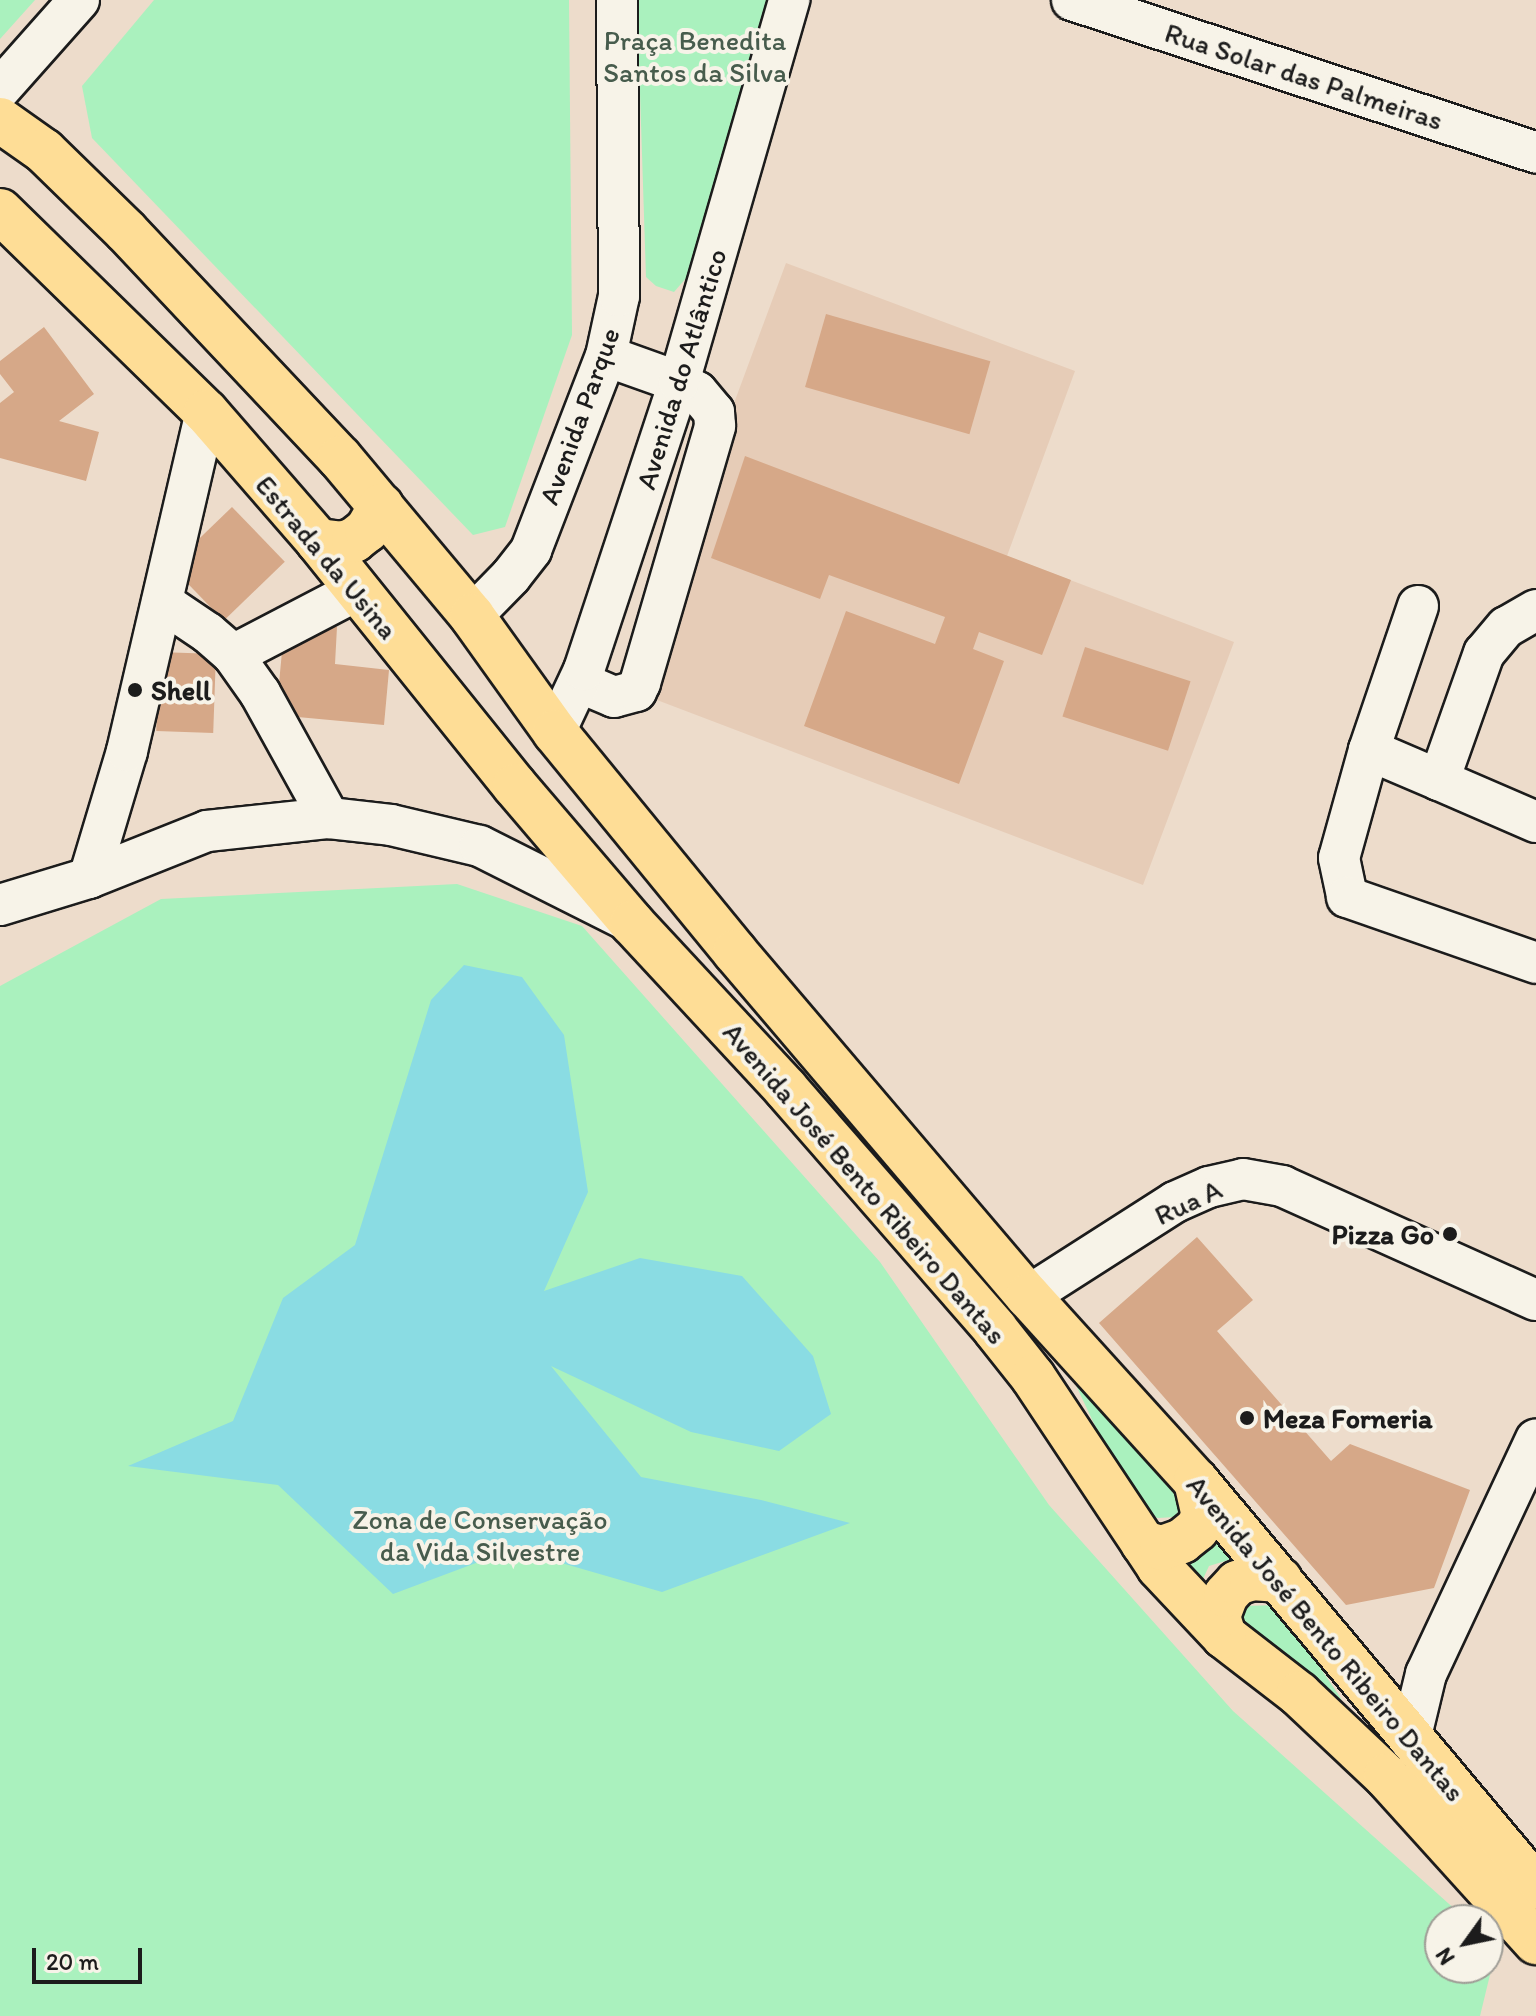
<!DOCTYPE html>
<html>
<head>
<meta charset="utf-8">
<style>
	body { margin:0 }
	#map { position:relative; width:1536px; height:2016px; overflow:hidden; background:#eddccb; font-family:Itim,sans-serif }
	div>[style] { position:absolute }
	.built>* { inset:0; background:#e6ccb7 }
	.green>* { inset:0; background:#aaf1be }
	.water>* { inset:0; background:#8adce3 }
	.building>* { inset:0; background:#d6a888; transform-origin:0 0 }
	.roads { filter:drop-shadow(2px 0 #1c1c1c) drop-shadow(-2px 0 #1c1c1c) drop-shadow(0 2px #1c1c1c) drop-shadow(0 -2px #1c1c1c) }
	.minor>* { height:40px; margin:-20px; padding:0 20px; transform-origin:20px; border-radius:20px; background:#f7f3e8 }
	.major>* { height:44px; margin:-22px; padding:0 22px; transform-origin:22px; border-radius:22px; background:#fedd96 }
	.dots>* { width:22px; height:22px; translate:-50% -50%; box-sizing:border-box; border:4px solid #f7f3e8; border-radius:50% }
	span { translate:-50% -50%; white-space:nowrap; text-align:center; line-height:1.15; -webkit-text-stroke:8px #f7f3e8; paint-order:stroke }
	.park-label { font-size:28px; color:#475c4d }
	.street-label { font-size:28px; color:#1c1c1c }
	.poi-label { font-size:28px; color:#1c1c1c; font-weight:700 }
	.left { translate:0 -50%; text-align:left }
	.right { translate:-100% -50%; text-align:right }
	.north { position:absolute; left:1424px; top:1904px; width:80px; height:80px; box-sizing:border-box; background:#f7f3e8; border:2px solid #9f9d96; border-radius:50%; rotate:237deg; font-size:22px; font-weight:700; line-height:32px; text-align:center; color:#1c1c1c }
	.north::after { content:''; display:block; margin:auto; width:28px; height:36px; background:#1c1c1c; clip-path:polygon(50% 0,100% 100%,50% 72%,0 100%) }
	.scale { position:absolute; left:32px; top:1948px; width:110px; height:36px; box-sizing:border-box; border:4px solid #1c1c1c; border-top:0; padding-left:10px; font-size:24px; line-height:28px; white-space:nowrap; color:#1c1c1c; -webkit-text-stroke:6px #f7f3e8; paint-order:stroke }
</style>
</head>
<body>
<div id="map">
	<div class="built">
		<div style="clip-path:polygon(786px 263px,1075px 371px,1007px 556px,1234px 642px,1143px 885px,628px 689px)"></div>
	</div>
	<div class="green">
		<div style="clip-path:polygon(0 0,35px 0,0 39px)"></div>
		<div style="clip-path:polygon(154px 0,569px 0,572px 335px,505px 527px,473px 535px,92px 138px,82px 86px)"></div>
		<div style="clip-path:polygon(637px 0,768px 0,687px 277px,674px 292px,656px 286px,646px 277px)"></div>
		<div style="clip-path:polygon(457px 884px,582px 926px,880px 1262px,1049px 1505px,1233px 1711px,1467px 1920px,1440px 1920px,1440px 1968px,1488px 1968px,1488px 1938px,1497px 1946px,1480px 2016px,0 2016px,0 986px,161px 899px)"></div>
		<div style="clip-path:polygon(1073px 1379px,1182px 1480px,1183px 1502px,1175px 1517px,1158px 1518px,1136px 1513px)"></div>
		<div style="clip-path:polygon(1208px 1526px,1235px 1558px,1209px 1566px,1196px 1594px,1172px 1565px)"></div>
		<div style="clip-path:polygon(1278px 1605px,1342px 1700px,1240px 1640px,1242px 1606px)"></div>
	</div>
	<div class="water">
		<div style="clip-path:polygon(464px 965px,522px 977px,564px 1035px,588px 1192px,544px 1291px,640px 1258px,742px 1276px,813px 1356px,831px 1414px,779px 1451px,691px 1432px,551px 1366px,641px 1477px,761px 1500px,850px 1523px,662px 1592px,513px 1549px,393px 1594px,278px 1485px,128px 1466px,233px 1421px,283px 1298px,355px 1245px,431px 1000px)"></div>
	</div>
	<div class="building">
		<div style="left:826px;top:314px;width:171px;height:76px;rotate:16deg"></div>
		<div style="clip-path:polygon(44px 327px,94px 394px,59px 421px,99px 432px,86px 481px,0 458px,0 403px,14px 392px,0 374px,0 361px)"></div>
		<div style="clip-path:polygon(745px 456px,1071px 580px,1042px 655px,979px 632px,973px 649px,1004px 661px,959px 784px,804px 726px,846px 611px,935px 644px,945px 617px,829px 575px,820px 599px,711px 558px)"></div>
		<div style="left:232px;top:507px;width:76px;height:85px;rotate:46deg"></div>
		<div style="clip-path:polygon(305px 624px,337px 627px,335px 664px,389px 670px,384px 725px,276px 715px,283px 641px,303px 643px)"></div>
		<div style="left:1085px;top:647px;width:111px;height:73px;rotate:18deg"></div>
		<div style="left:159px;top:652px;width:57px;height:79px;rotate:2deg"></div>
		<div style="clip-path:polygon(1197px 1237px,1253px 1300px,1217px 1331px,1331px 1461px,1350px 1444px,1470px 1490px,1434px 1588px,1346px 1605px,1099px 1323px)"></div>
	</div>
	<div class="roads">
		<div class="minor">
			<div style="left:1072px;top:0;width:489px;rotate:18.2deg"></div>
			<div style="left:0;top:89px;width:119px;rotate:-48.4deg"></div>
			<div style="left:162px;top:602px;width:55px;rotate:34deg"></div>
			<div style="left:208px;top:633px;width:33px;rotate:41deg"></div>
			<div style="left:233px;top:655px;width:47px;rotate:54.6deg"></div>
			<div style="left:260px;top:693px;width:143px;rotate:61.1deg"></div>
			<div style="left:1418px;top:606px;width:152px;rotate:108.8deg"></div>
			<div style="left:1369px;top:750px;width:112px;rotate:105.5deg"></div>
			<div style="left:1339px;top:858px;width:40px;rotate:78deg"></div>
			<div style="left:1347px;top:897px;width:200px;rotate:19.2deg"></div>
			<div style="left:1536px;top:610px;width:34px;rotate:150deg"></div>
			<div style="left:1506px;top:627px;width:34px;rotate:130deg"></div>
			<div style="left:1484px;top:653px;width:135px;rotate:109.5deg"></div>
			<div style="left:1439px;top:780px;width:106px;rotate:23.4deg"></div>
			<div style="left:472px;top:616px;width:56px;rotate:-45.7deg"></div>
			<div style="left:511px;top:576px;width:33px;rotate:-52deg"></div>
			<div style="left:531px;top:550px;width:208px;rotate:-68.9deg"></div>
			<div style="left:606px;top:356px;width:61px;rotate:-77.8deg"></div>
			<div style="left:619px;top:296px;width:296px;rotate:-90.4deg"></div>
			<div style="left:233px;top:655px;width:139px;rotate:-27.5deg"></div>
			<div style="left:579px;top:682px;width:38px;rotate:23deg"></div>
			<div style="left:614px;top:697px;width:23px;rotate:-15deg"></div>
			<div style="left:636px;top:691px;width:9px;rotate:-63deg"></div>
			<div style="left:640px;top:683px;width:268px;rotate:-73.7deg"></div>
			<div style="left:715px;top:426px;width:14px;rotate:-94deg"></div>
			<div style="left:714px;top:412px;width:26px;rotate:-130deg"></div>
			<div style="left:697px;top:392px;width:21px;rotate:-151deg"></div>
			<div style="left:679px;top:382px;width:77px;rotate:-160.4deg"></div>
			<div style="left:555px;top:732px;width:68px;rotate:-64.9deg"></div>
			<div style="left:584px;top:670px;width:303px;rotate:-71.7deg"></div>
			<div style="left:679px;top:382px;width:398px;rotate:-73.9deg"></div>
			<div style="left:1369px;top:750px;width:76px;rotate:23.2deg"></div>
			<div style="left:89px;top:878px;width:133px;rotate:-73.3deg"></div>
			<div style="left:127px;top:751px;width:348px;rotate:-76.9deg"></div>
			<div style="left:0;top:905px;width:93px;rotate:-16.9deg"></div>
			<div style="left:89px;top:878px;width:127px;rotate:-21.7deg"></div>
			<div style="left:207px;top:831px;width:123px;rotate:-6.1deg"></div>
			<div style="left:329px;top:818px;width:62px;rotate:6.4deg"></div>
			<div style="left:391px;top:825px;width:91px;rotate:13.3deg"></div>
			<div style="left:480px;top:846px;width:167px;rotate:26.7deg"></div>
			<div style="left:1028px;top:1296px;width:174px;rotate:-32.6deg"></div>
			<div style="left:1175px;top:1202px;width:37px;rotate:-24deg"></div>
			<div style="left:1209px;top:1187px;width:35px;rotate:-13deg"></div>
			<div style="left:1243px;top:1179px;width:40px;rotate:10deg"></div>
			<div style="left:1282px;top:1186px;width:278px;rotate:24.2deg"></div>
			<div style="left:1410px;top:1740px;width:68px;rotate:-76.4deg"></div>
			<div style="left:1426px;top:1674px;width:259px;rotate:-64.9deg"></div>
		</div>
		<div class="major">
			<div style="left:0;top:120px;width:54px;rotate:35.2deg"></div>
			<div style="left:44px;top:151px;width:115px;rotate:44.3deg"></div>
			<div style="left:126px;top:231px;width:312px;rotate:46.7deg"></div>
			<div style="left:340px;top:458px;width:206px;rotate:50.1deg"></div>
			<div style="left:472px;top:616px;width:143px;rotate:54.4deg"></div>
			<div style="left:555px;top:732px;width:284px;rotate:50.7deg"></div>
			<div style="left:735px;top:952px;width:452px;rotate:49.6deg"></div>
			<div style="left:1028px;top:1296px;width:250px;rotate:47.8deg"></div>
			<div style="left:1196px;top:1481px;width:530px;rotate:50.06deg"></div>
			<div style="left:0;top:211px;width:288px;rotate:44.3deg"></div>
			<div style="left:206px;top:412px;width:171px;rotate:49deg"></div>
			<div style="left:318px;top:541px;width:314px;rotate:51.2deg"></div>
			<div style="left:515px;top:786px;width:180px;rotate:49.5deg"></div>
			<div style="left:632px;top:923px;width:226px;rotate:47.1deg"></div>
			<div style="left:786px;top:1089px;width:318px;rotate:48.9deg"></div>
			<div style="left:995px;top:1329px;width:61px;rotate:51.6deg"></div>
			<div style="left:1033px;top:1377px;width:228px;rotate:56.4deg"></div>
			<div style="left:1159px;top:1567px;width:95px;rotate:46.7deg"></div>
			<div style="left:1224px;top:1636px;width:95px;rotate:37.7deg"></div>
			<div style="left:1299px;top:1694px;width:120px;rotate:43.3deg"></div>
			<div style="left:1386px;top:1776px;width:224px;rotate:47.9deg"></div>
			<div style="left:318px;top:541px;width:24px;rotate:7deg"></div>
			<div style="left:342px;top:544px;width:13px;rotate:-18deg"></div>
			<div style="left:354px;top:540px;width:16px;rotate:-38deg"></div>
			<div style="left:367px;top:530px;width:28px;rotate:-60deg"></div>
			<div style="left:1143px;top:1543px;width:20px;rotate:15deg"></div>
			<div style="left:1162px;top:1548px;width:21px;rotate:-19deg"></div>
			<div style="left:1182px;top:1541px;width:19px;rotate:-39deg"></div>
			<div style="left:1197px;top:1529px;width:15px;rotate:-62deg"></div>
			<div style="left:1204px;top:1516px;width:36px;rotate:-103deg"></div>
			<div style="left:1224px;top:1636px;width:21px;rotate:-107deg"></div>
			<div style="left:1218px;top:1616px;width:22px;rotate:-69deg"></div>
			<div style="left:1226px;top:1595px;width:16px;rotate:-47deg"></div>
			<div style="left:1237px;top:1583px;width:16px;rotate:-18deg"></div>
			<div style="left:1252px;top:1578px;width:28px;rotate:4deg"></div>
		</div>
	</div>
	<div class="dots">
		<div style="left:135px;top:690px;background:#1c1c1c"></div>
		<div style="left:1450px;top:1234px;background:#1c1c1c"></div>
		<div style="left:1247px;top:1418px;background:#1c1c1c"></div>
	</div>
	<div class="park-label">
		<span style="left:695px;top:56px">Praça Benedita<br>Santos da Silva</span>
		<span style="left:480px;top:1535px">Zona de Conservação<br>da Vida Silvestre</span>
	</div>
	<div class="street-label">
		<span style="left:1304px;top:76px;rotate:18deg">Rua Solar das Palmeiras</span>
		<span style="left:681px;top:369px;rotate:-73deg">Avenida do Atlântico</span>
		<span style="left:579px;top:416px;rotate:-70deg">Avenida Parque</span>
		<span style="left:327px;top:557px;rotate:50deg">Estrada da Usina</span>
		<span style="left:865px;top:1183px;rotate:49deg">Avenida José Bento Ribeiro Dantas</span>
		<span style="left:1188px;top:1202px;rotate:-25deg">Rua A</span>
		<span style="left:1326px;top:1638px;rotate:50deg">Avenida José Bento Ribeiro Dantas</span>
	</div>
	<div class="poi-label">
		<span class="left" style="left:151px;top:690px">Shell</span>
		<span class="right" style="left:1434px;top:1234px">Pizza Go</span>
		<span class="left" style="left:1263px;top:1418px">Meza Forneria</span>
	</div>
	<div class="north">N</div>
	<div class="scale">20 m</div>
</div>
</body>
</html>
